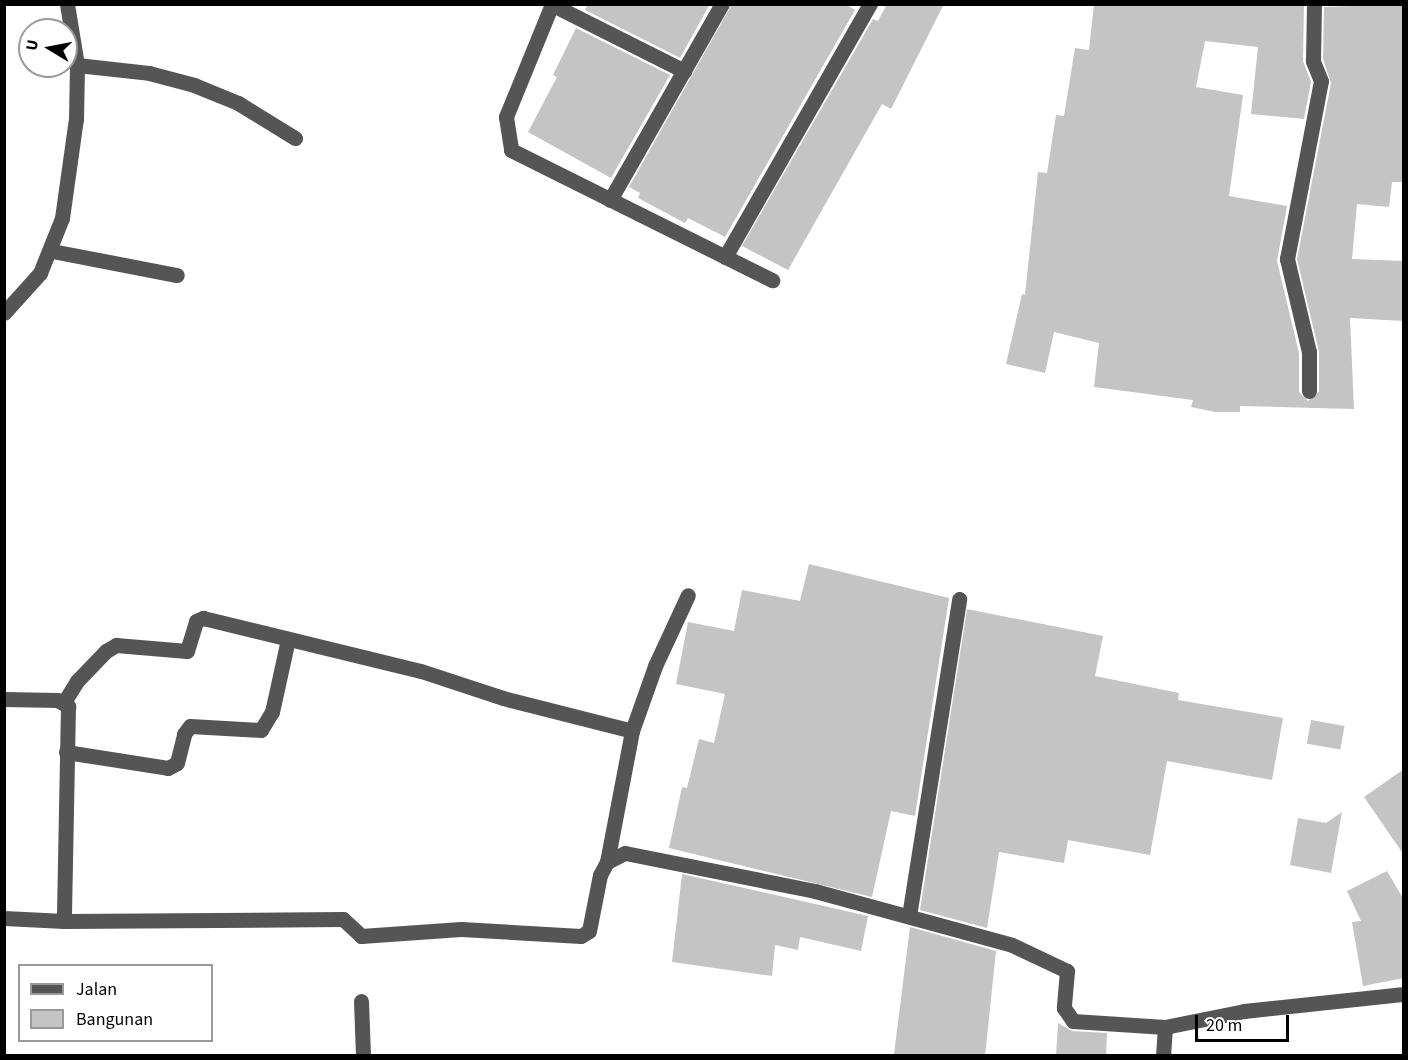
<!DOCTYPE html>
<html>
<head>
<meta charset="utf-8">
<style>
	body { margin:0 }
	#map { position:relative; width:1408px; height:1060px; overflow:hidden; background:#fff; font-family:"Source Sans 3",sans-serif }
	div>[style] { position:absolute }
	.building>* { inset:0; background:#c4c4c4; transform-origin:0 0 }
	.minor>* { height:15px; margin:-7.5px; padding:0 7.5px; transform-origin:7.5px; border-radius:7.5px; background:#555 }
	span { translate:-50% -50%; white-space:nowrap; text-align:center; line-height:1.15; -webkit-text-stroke:6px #fff; paint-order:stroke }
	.frame { position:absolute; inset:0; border:6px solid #000; pointer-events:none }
	.legend { position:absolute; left:18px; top:964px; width:195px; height:78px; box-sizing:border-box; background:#fff; border:2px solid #999; margin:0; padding:8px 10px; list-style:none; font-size:18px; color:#000 }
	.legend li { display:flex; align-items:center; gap:12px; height:30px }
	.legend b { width:30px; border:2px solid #999 }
	.north { position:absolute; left:18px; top:18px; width:60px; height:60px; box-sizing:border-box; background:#fff; border:2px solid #999; border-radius:50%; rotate:280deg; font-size:16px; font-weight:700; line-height:24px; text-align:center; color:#000 }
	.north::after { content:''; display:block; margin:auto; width:21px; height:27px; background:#000; clip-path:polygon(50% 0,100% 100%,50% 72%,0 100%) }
	.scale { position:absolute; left:1195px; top:1015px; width:94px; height:27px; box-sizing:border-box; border:3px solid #000; border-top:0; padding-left:8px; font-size:18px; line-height:21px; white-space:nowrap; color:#000; -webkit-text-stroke:4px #fff; paint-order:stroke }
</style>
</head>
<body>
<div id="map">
	<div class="building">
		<div style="clip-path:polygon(588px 4px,710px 4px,680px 58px,585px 10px)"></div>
		<div style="clip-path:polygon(732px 4px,845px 4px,855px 10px,725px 237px,688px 218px,685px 223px,638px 198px,640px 193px,629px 187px)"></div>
		<div style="clip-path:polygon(887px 4px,944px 4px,891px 109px,882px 104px,788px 270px,742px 246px,873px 19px,878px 21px)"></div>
		<div style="clip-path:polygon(1094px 4px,1304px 5px,1303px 61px,1311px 82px,1304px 119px,1251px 114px,1258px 47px,1205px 41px,1196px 87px,1243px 95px,1229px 196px,1287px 206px,1277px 261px,1299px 353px,1299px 392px,1308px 401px,1319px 392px,1319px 352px,1297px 259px,1331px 83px,1323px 59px,1324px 7px,1404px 4px,1404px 182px,1392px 182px,1389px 207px,1357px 204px,1352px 259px,1404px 261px,1404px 321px,1350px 318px,1354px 409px,1240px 406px,1240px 412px,1215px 412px,1191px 407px,1193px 400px,1094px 387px,1099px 343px,1054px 332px,1045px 373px,1006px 364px,1022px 294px,1025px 295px,1038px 172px,1047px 173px,1056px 115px,1064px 116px,1075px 48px,1089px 50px)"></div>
		<div style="clip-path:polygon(576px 28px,670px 75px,611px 178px,528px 132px,557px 77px,553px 75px)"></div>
		<div style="clip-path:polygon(809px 564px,949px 598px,915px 816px,891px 811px,872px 897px,669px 848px,682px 787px,687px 788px,699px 739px,714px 743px,725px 694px,676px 684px,688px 622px,734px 631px,742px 590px,800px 601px)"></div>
		<div style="clip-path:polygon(967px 609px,1103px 636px,1095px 676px,1179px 693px,1178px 700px,1283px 718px,1272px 780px,1167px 761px,1150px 855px,1068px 840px,1064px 863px,999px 852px,987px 928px,920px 910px)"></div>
		<div style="left:1311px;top:720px;width:34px;height:24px;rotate:10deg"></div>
		<div style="clip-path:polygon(1404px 769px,1404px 855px,1364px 797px)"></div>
		<div style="clip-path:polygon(1342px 812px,1331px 873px,1290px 865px,1298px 818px,1326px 823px)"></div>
		<div style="clip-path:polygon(1387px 871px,1404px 900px,1404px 978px,1363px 986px,1352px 922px,1361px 921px,1347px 891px)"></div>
		<div style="clip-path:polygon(682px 874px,868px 916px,861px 951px,800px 937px,798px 950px,775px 945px,772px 976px,672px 962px)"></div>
		<div style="clip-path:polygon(910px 927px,996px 951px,985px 1056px,894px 1054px)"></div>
		<div style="clip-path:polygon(1058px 1023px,1072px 1031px,1107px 1033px,1106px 1056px,1056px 1056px)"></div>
	</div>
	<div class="minor">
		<div style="left:552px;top:4px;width:122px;rotate:112.2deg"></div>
		<div style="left:506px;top:117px;width:33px;rotate:81deg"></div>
		<div style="left:511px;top:150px;width:292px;rotate:26.5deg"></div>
		<div style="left:553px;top:5px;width:147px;rotate:26.7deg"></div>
		<div style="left:77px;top:65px;width:72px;rotate:6.3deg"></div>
		<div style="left:149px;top:73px;width:47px;rotate:14.9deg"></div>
		<div style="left:194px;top:85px;width:48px;rotate:22.2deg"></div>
		<div style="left:238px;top:103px;width:67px;rotate:31.6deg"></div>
		<div style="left:610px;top:200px;width:226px;rotate:-60.3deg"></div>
		<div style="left:52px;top:251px;width:127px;rotate:10.9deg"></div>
		<div style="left:725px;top:257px;width:292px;rotate:-60.2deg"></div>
		<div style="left:4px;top:313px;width:54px;rotate:-48deg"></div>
		<div style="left:40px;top:273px;width:59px;rotate:-68.2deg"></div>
		<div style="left:62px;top:218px;width:100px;rotate:-82deg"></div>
		<div style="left:76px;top:119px;width:54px;rotate:-88.9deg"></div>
		<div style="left:77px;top:65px;width:62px;rotate:-99.3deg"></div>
		<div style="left:1309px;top:391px;width:39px;rotate:-90deg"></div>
		<div style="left:1309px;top:352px;width:96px;rotate:-103.3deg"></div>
		<div style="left:1287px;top:259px;width:181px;rotate:-79.2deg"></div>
		<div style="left:1321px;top:81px;width:22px;rotate:-112deg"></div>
		<div style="left:1313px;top:61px;width:57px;rotate:-89deg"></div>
		<div style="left:4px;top:699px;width:53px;rotate:1.1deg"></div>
		<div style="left:57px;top:700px;width:13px;rotate:29deg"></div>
		<div style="left:68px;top:706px;width:215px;rotate:91.1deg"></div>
		<div style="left:64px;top:921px;width:279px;rotate:-0.4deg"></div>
		<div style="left:343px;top:919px;width:25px;rotate:43deg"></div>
		<div style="left:361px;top:936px;width:100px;rotate:-4deg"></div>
		<div style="left:461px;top:929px;width:120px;rotate:3.3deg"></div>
		<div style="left:581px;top:936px;width:9px;rotate:-32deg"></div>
		<div style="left:589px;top:931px;width:57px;rotate:-78.9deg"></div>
		<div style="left:600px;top:875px;width:15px;rotate:-62deg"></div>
		<div style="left:607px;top:862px;width:20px;rotate:-27deg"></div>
		<div style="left:625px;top:853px;width:194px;rotate:11.3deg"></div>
		<div style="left:815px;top:891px;width:204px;rotate:15.3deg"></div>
		<div style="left:1012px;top:945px;width:61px;rotate:25.3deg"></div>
		<div style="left:1067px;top:971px;width:37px;rotate:95deg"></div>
		<div style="left:1064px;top:1008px;width:16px;rotate:55deg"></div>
		<div style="left:1073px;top:1021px;width:92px;rotate:3.7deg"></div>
		<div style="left:64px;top:702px;width:25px;rotate:-58deg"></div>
		<div style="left:77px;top:681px;width:42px;rotate:-46deg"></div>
		<div style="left:106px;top:651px;width:12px;rotate:-31deg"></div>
		<div style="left:116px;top:645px;width:71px;rotate:4.8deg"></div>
		<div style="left:187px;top:651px;width:31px;rotate:-73deg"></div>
		<div style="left:196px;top:621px;width:8px;rotate:-23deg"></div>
		<div style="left:203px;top:618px;width:224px;rotate:13.7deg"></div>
		<div style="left:421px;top:671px;width:86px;rotate:18.2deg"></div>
		<div style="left:503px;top:698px;width:133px;rotate:14.3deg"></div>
		<div style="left:66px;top:752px;width:103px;rotate:8.9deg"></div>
		<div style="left:168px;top:768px;width:10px;rotate:-29deg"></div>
		<div style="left:177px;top:763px;width:30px;rotate:-76deg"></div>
		<div style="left:184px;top:734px;width:10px;rotate:-53deg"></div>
		<div style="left:190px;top:726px;width:71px;rotate:3.2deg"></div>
		<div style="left:261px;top:730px;width:21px;rotate:-59deg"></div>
		<div style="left:272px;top:712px;width:75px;rotate:-77.6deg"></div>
		<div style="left:607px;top:862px;width:133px;rotate:-79.2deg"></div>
		<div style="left:632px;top:731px;width:69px;rotate:-70.5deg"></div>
		<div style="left:655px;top:666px;width:78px;rotate:-65.1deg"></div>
		<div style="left:909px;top:916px;width:321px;rotate:-81deg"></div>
		<div style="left:4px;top:918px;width:60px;rotate:2.9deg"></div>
		<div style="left:361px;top:1001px;width:55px;rotate:87.9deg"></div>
		<div style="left:1163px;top:1056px;width:29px;rotate:-86deg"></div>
		<div style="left:1165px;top:1027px;width:81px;rotate:-11.4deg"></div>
		<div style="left:1244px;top:1011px;width:161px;rotate:-6.1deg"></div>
	</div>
	<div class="frame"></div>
	<ul class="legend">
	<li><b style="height:8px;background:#555"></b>Jalan</li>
	<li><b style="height:16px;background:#c4c4c4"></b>Bangunan</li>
	</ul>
	<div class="north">U</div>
	<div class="scale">20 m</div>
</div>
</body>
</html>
